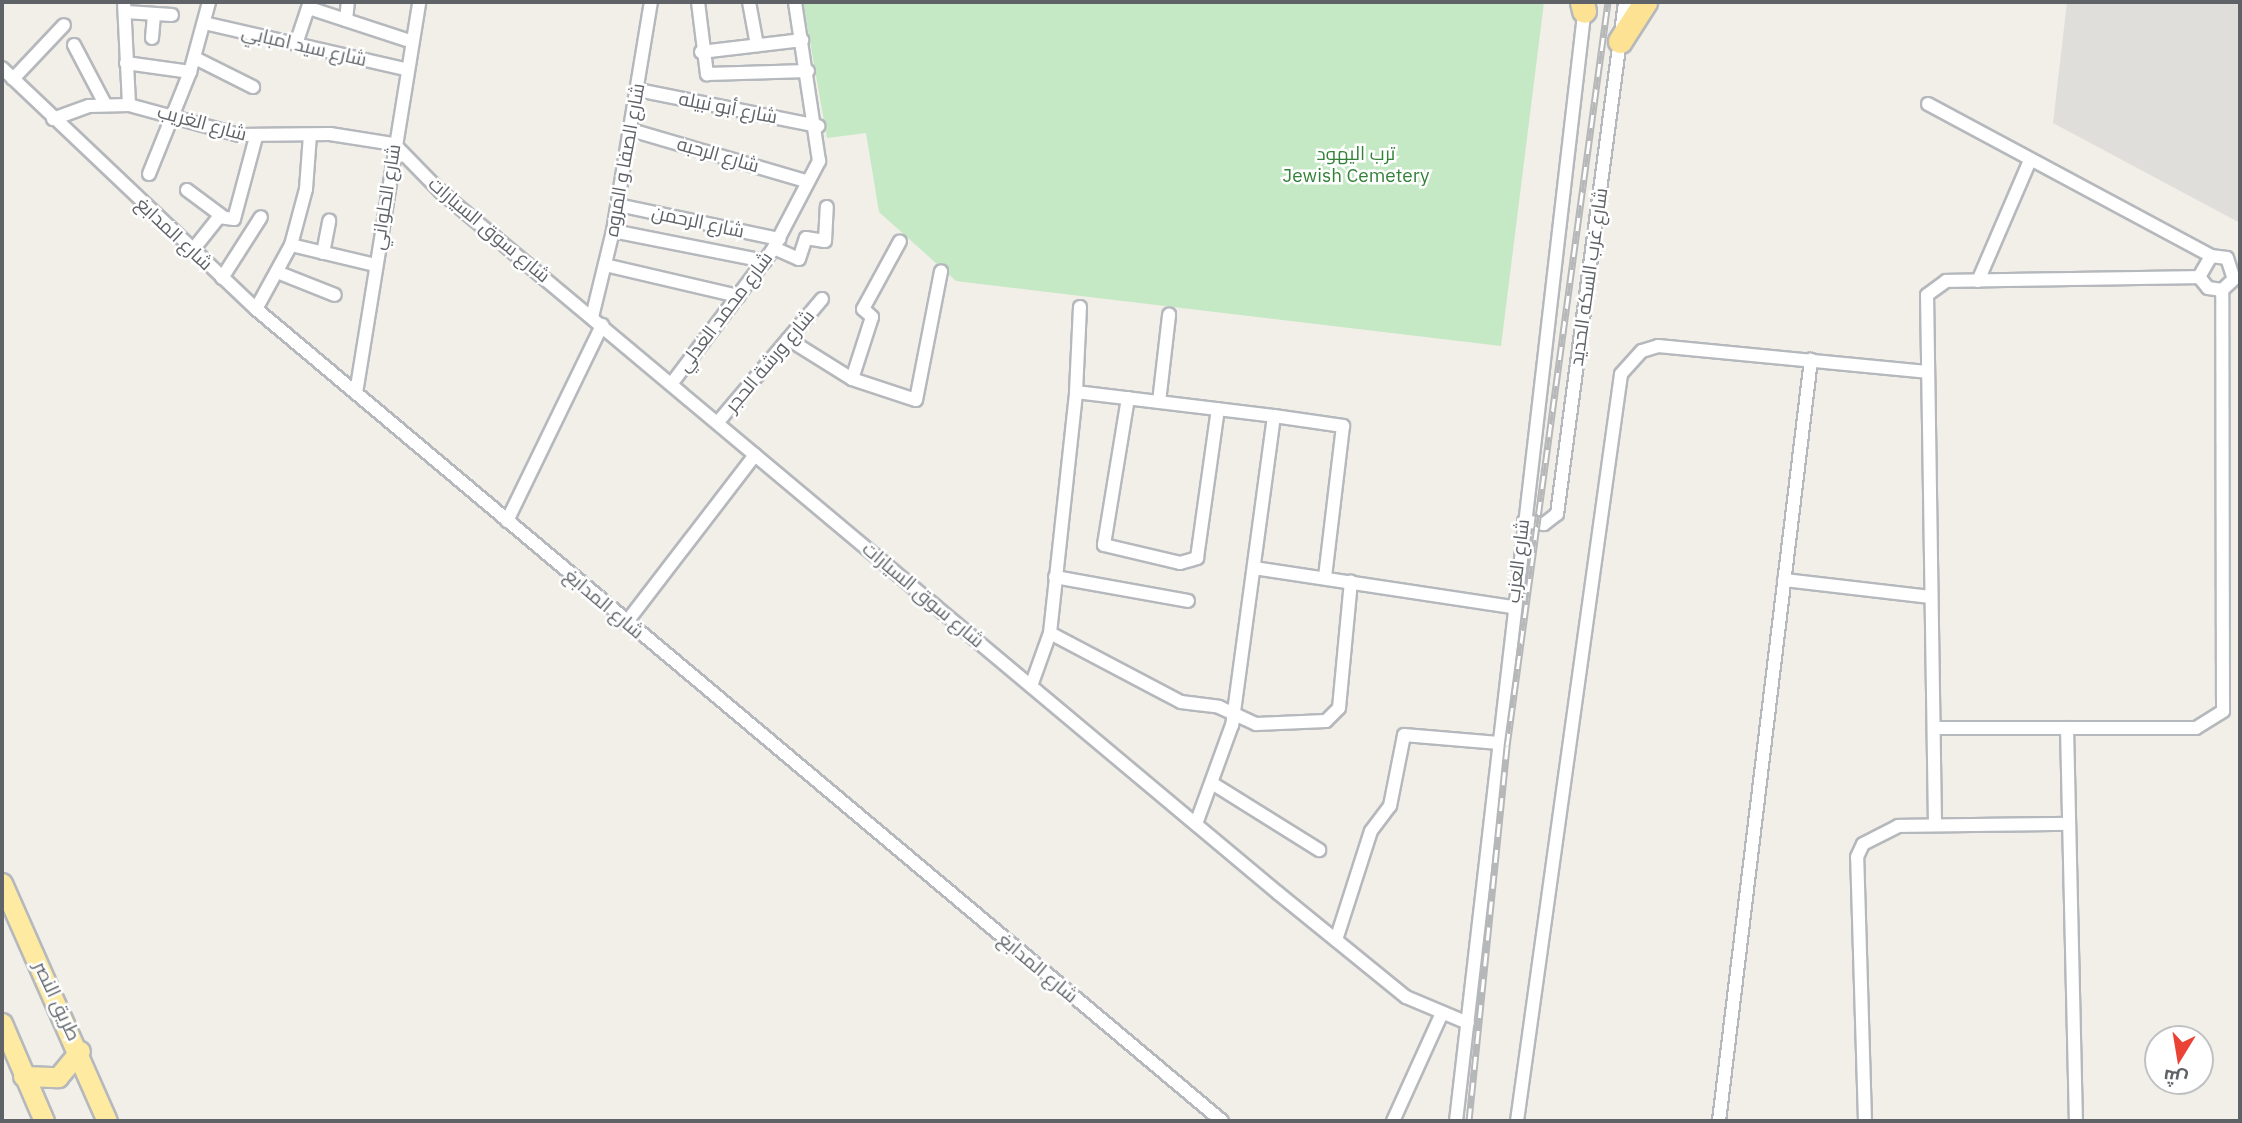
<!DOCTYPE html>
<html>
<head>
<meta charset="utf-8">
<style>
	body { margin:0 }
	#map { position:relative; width:2242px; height:1123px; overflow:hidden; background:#f1efe8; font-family:"IBM Plex Sans",Cairo,sans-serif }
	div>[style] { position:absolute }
	.industrial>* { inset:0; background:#e0deda }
	.green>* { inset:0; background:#c5e8c5 }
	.roads { filter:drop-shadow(2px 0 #b5b8bc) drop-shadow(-2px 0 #b5b8bc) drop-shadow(0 2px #b5b8bc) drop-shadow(0 -2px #b5b8bc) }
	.minor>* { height:12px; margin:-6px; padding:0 6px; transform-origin:6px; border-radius:6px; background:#fff }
	.trunk>* { height:19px; margin:-9.5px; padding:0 9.5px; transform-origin:9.5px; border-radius:9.5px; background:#feeaa1 }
	.motorway>* { height:23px; margin:-11.5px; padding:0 11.5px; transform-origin:11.5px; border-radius:11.5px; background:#fde293 }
	.rail>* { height:7px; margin-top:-3.5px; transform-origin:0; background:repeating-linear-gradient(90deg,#fff 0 13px,#b6b7b8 0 26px); box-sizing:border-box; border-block:2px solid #b6b7b8 }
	span { translate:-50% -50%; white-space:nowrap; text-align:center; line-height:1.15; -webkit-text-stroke:5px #fff; paint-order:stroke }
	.street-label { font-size:19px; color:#5f6368 }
	.park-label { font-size:19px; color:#348238 }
	.frame { position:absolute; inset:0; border:4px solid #5f6368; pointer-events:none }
	.north { position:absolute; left:2144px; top:1025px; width:70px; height:70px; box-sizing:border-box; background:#fff; border:2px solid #bfc1c3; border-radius:50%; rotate:191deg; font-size:19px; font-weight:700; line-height:28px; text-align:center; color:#5f6368 }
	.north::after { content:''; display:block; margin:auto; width:24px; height:32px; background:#ea4335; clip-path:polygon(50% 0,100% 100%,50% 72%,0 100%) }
</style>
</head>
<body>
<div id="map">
	<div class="industrial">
		<div style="clip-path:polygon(2067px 2px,2240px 2px,2240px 223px,2053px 123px)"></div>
	</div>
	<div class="green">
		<div style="clip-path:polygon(803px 2px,1544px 2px,1501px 346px,956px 281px,879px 212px,866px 133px,827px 138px)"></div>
	</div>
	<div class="roads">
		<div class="minor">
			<div style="left:124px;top:2px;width:103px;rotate:87.2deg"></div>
			<div style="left:698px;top:2px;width:73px;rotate:82.9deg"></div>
			<div style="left:707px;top:74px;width:101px;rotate:-1.7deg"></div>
			<div style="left:749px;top:2px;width:44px;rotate:79.5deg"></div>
			<div style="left:309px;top:8px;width:106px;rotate:18.1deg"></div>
			<div style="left:126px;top:12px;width:46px;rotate:3.7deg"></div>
			<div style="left:346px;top:20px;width:18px;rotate:-84deg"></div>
			<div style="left:204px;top:23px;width:206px;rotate:12.9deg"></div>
			<div style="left:152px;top:38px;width:24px;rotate:-85deg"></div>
			<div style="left:296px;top:44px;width:44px;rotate:-71.6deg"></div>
			<div style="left:74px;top:45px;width:67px;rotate:62.3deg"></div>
			<div style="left:701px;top:52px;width:102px;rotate:-6.8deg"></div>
			<div style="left:195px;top:58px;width:65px;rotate:26.6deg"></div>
			<div style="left:126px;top:63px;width:65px;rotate:8deg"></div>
			<div style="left:2px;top:68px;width:350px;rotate:43.5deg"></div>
			<div style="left:256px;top:309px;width:1262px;rotate:40.05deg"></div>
			<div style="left:13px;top:79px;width:74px;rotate:-46.6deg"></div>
			<div style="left:638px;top:90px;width:184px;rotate:11.3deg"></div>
			<div style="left:1928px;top:104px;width:321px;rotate:28.2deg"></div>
			<div style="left:2211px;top:256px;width:16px;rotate:7deg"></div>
			<div style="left:2227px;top:258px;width:22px;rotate:72deg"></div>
			<div style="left:2234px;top:279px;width:16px;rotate:137deg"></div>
			<div style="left:2222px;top:290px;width:14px;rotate:-172deg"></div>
			<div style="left:2208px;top:288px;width:14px;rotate:-129deg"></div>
			<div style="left:2199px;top:277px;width:24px;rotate:-60deg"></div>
			<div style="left:53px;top:119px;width:38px;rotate:-20deg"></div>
			<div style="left:89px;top:106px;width:40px;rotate:-1.4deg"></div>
			<div style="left:129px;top:105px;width:114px;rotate:15.3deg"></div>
			<div style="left:239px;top:135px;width:91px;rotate:-0.6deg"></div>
			<div style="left:330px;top:134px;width:65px;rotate:8.9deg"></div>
			<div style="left:394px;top:144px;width:67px;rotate:45.6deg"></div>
			<div style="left:441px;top:192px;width:1092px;rotate:39.95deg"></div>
			<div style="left:1278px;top:893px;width:165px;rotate:39.1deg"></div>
			<div style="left:1406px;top:997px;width:67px;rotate:22.8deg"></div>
			<div style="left:631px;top:130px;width:181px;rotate:16.3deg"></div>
			<div style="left:149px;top:174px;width:110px;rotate:-68.1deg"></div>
			<div style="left:190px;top:72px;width:73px;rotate:-74.8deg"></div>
			<div style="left:187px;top:190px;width:44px;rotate:36.6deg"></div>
			<div style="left:618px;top:205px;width:165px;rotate:11.9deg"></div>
			<div style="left:613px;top:231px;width:155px;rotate:11.2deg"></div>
			<div style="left:291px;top:245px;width:86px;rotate:13.4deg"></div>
			<div style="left:774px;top:248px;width:27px;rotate:24deg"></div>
			<div style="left:799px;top:259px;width:22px;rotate:-72deg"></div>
			<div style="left:806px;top:238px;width:19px;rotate:9deg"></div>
			<div style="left:825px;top:241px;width:34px;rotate:-87deg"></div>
			<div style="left:192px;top:251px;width:43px;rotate:-51.5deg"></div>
			<div style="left:219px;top:217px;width:15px;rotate:8deg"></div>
			<div style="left:234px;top:219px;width:85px;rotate:-75deg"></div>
			<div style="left:323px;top:253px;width:33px;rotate:-79deg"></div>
			<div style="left:605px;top:265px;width:137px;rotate:13.1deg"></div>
			<div style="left:277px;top:272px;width:62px;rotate:21.6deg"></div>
			<div style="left:222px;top:278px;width:72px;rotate:-57.4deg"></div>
			<div style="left:1978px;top:281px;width:132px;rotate:-66.7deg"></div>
			<div style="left:1080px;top:307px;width:85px;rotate:92.7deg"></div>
			<div style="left:1076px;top:392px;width:199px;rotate:6.9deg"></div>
			<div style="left:1274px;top:416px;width:312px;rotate:97.7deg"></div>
			<div style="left:1232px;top:725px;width:105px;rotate:110deg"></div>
			<div style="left:256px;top:309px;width:73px;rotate:-61.3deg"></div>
			<div style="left:291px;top:245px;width:58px;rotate:-75deg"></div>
			<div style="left:306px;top:189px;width:54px;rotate:-85.8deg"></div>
			<div style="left:592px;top:317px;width:89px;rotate:-76.3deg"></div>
			<div style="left:613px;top:231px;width:232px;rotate:-80.6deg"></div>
			<div style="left:788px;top:339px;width:75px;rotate:32deg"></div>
			<div style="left:852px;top:379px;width:67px;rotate:18.2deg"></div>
			<div style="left:916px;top:400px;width:131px;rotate:-79deg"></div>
			<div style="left:852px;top:379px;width:65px;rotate:-72.1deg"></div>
			<div style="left:872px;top:317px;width:12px;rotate:-138deg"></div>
			<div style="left:863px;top:309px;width:77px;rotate:-61.4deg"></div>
			<div style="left:672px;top:383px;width:166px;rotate:-52.9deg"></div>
			<div style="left:772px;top:251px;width:102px;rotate:-62.4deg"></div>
			<div style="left:819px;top:161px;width:161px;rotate:-98.6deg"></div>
			<div style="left:356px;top:393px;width:396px;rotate:-80.8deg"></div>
			<div style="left:1128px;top:398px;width:149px;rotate:99.3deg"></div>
			<div style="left:1104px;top:545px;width:78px;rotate:13.3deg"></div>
			<div style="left:1180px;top:563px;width:18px;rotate:-16deg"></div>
			<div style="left:1197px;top:558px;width:150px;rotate:-82deg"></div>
			<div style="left:1159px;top:402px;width:88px;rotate:-83.4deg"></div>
			<div style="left:1274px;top:416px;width:70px;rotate:8.2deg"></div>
			<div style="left:1343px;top:426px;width:153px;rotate:96.8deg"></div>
			<div style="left:718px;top:422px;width:161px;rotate:-49.8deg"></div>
			<div style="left:507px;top:521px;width:218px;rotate:-64.1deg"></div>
			<div style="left:1524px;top:521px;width:20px;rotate:9deg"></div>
			<div style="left:1544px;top:524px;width:16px;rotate:-38deg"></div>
			<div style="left:1557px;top:514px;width:516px;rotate:-82.43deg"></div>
			<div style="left:1254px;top:568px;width:261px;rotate:8.6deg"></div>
			<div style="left:1055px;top:577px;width:135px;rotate:10.2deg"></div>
			<div style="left:1784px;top:580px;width:148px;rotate:6.6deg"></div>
			<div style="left:626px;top:623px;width:212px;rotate:-52.5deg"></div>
			<div style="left:1050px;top:633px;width:148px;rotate:27.8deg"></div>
			<div style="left:1181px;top:702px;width:38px;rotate:7deg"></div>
			<div style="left:1219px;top:707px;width:41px;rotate:24.7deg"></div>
			<div style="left:1256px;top:724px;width:70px;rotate:-2.5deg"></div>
			<div style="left:1326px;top:721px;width:18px;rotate:-45deg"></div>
			<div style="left:1339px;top:708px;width:127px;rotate:-84.6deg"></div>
			<div style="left:1031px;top:686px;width:56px;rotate:-70.3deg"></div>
			<div style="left:1050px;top:633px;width:242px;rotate:-83.8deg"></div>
			<div style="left:1934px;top:728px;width:262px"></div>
			<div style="left:2196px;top:728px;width:32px;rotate:-32deg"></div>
			<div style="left:2223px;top:711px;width:421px;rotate:-90.1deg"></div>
			<div style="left:2067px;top:728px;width:393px;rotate:88.7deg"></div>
			<div style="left:1215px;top:785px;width:123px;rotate:32deg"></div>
			<div style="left:1935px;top:825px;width:530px;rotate:-90.86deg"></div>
			<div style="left:1927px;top:295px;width:24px;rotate:-36deg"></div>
			<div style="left:1946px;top:281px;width:253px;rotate:-0.9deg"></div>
			<div style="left:1336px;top:940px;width:114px;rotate:-72.2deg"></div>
			<div style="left:1371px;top:831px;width:31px;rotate:-53deg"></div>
			<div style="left:1390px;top:806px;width:72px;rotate:-78.8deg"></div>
			<div style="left:1404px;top:735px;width:95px;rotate:4.8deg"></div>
			<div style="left:1393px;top:1121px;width:119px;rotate:-65.6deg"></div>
			<div style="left:1456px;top:1121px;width:1122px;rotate:-83.4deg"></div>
			<div style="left:1517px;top:1121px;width:754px;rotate:-82.07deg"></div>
			<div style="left:1621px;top:374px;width:31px;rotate:-48deg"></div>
			<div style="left:1642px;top:351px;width:17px;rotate:-17deg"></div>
			<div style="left:1658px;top:346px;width:270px;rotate:5.5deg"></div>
			<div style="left:1719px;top:1121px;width:767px;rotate:-83.11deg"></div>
			<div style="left:1865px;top:1121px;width:264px;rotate:-91.7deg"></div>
			<div style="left:1857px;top:857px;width:14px;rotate:-65deg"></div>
			<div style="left:1863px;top:844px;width:39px;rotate:-27deg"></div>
			<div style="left:1898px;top:826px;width:170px;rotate:-0.7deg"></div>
		</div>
		<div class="trunk">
			<div style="left:2px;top:883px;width:260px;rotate:66.2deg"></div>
			<div style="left:2px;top:1023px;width:107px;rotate:66.8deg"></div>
			<div style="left:23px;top:1076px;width:35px;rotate:2deg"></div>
			<div style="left:58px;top:1077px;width:34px;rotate:-50deg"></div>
		</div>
		<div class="motorway">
			<div style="left:1582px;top:2px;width:9px;rotate:77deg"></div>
			<div style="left:1620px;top:41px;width:46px;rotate:-57.3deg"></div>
		</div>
	</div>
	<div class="rail">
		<div style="left:1469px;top:1121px;width:377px;rotate:-84.2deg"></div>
		<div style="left:1507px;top:746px;width:751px;rotate:-82.27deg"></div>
	</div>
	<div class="street-label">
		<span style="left:304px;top:46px;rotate:13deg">شارع سيد امبابي</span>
		<span style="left:728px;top:108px;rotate:11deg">شارع أبو نبيله</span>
		<span style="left:202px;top:123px;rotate:15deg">شارع الغريب</span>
		<span style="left:718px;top:155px;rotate:16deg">شارع الرحبه</span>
		<span style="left:625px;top:160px;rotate:-80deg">شارع الصفا و المروه</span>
		<span style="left:386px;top:197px;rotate:-81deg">شارع الحلواني</span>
		<span style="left:698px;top:222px;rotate:12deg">شارع الرحمن</span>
		<span style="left:489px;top:230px;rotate:40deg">شارع سوق السيارات</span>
		<span style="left:174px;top:234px;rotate:43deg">شارع المدابغ</span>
		<span style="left:1589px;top:277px;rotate:-82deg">شارع غرب السكه الحديد</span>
		<span style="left:725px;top:312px;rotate:-53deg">شارع محمد العدلي</span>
		<span style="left:770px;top:361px;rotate:-50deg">شارع ورشة الحجر</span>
		<span style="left:1518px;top:561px;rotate:-83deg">شارع العزب</span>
		<span style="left:923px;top:595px;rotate:40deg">شارع سوق السيارات</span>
		<span style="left:604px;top:604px;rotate:40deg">شارع المدابغ</span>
		<span style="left:1038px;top:968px;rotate:40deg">شارع المدابغ</span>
		<span style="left:57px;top:1001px;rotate:65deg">طريق النصر</span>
	</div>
	<div class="park-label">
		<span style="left:1356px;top:165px">ترب اليهود<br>Jewish Cemetery</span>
	</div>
	<div class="frame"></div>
	<div class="north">ش</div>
</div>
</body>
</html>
